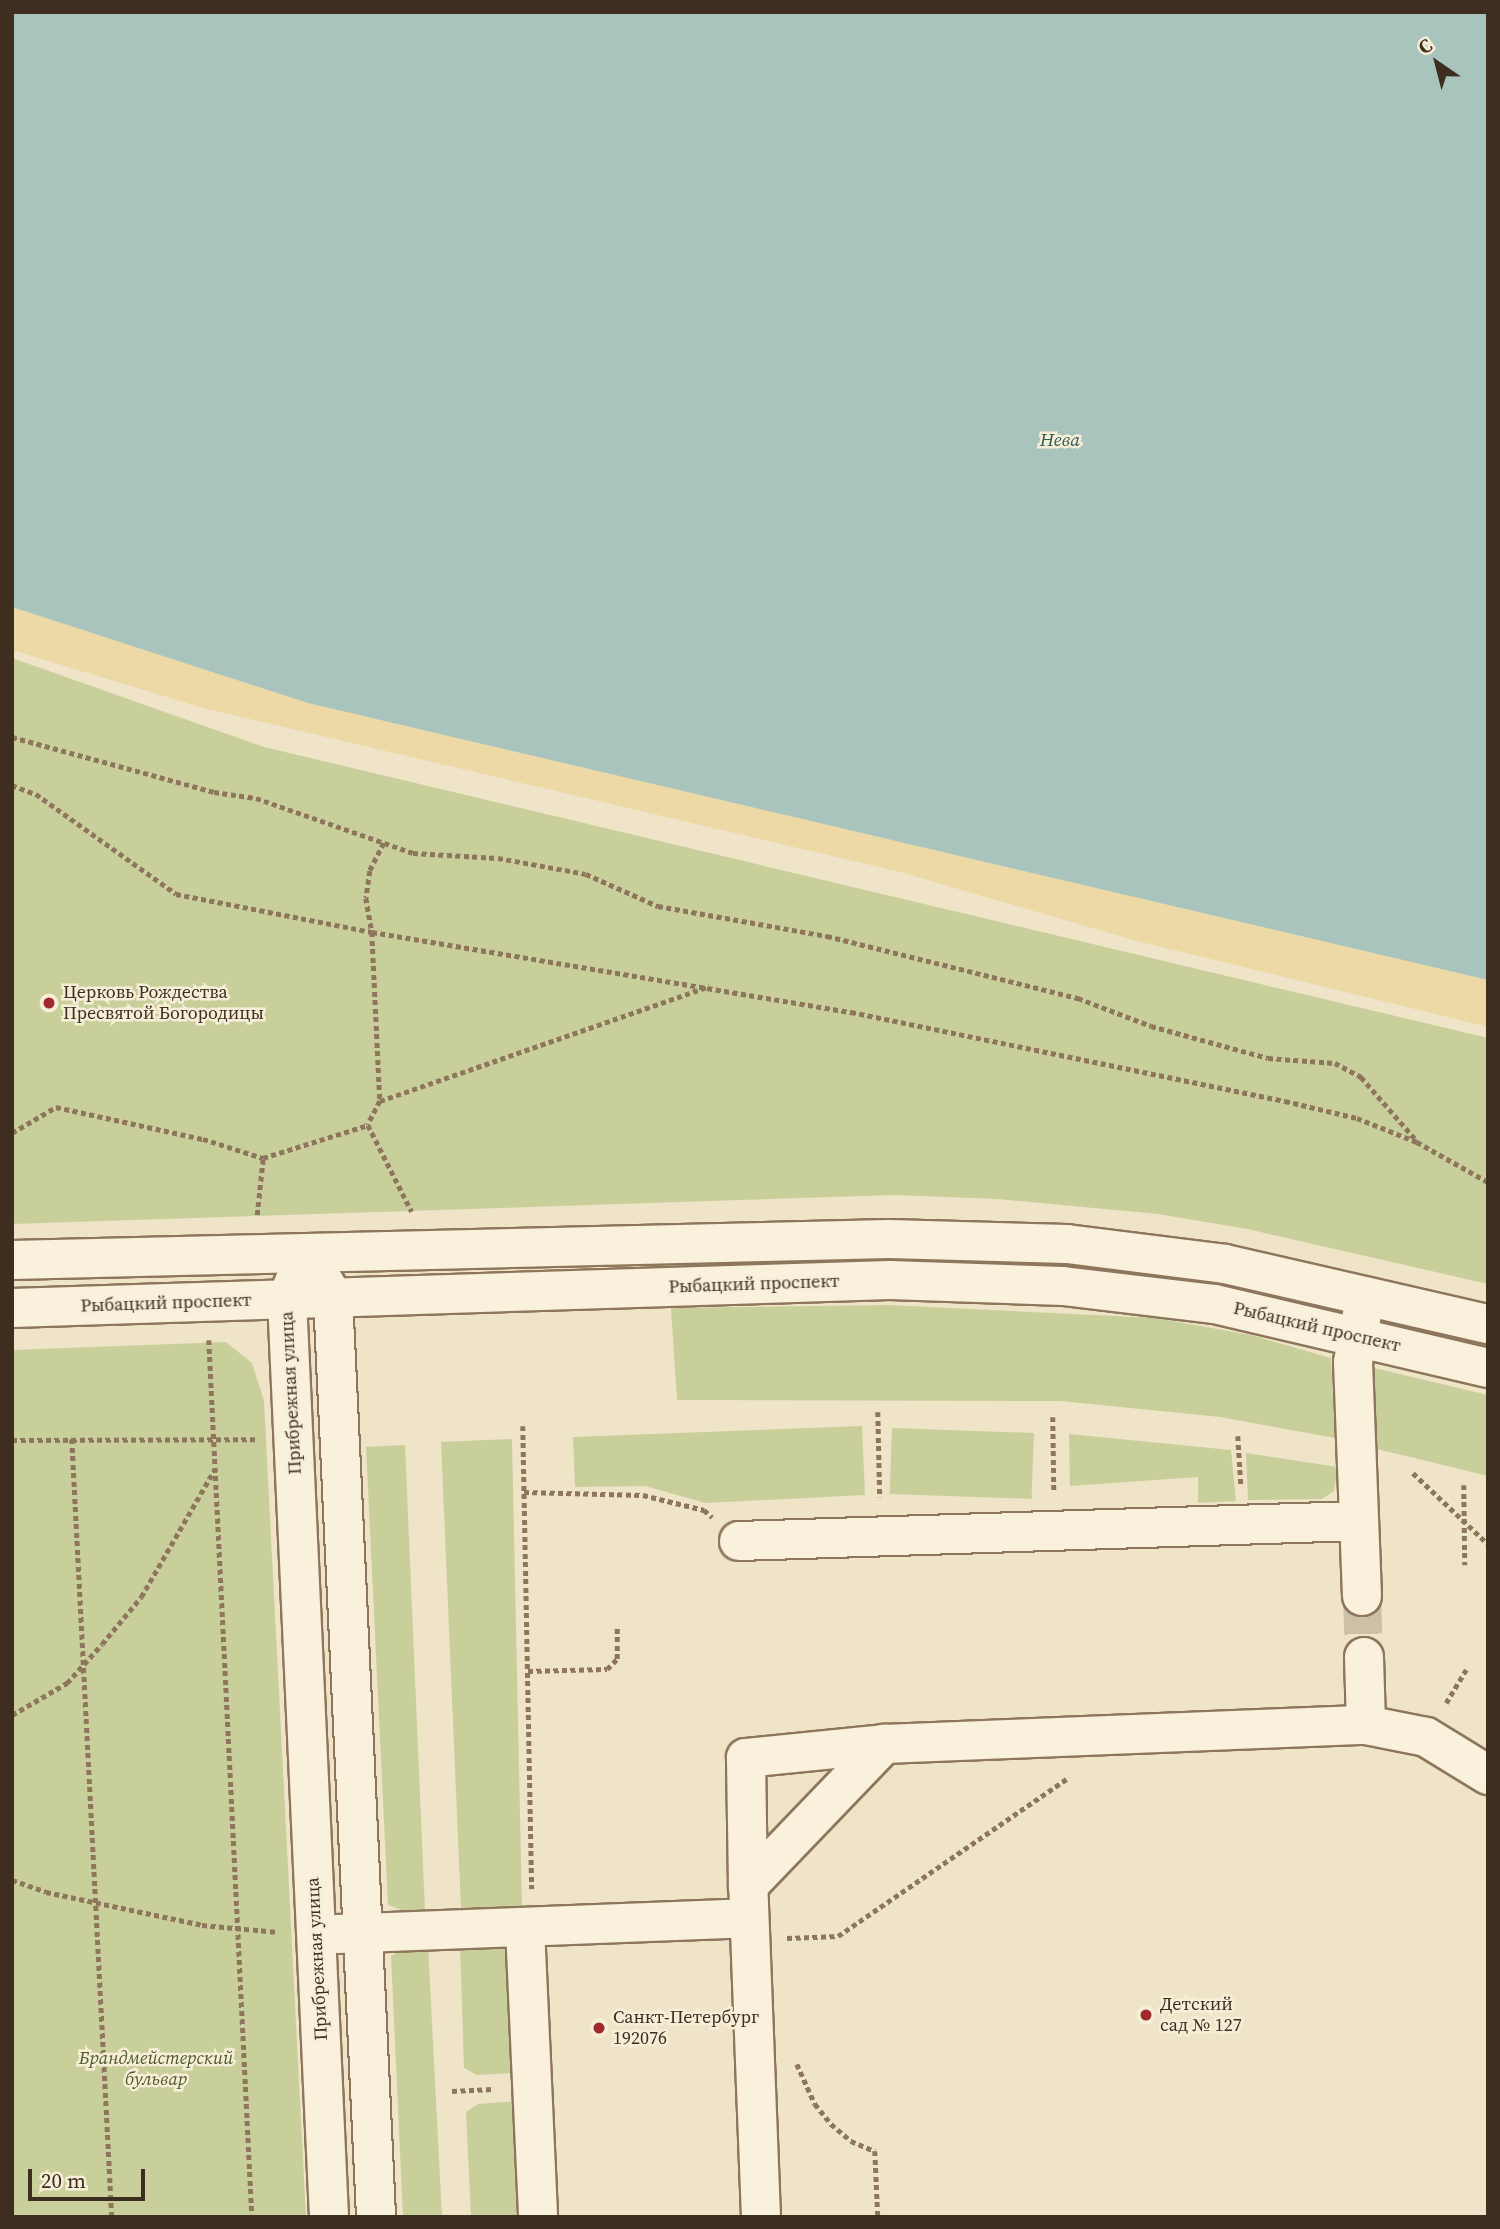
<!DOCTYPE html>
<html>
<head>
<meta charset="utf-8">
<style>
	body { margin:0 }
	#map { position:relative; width:1500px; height:2229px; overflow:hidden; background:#f0e4c8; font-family:"Source Serif 4",serif }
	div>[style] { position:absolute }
	.green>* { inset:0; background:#c9cf9b; transform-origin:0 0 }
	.sand>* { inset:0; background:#ecd9a5 }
	.water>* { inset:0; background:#a9c4bc }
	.minor-tunnel>* { height:38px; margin-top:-19px; transform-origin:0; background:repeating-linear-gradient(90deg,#ccc0a6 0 38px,transparent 0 57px) }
	.path>* { height:4.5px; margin-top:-2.25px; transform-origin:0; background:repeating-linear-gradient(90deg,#8d765c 0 5px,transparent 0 8.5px) }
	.roads { filter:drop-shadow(2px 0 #8d765c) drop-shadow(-2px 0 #8d765c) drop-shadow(0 2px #8d765c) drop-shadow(0 -2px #8d765c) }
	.minor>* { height:38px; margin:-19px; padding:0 19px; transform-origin:19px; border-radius:19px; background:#faf1dc }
	.dots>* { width:19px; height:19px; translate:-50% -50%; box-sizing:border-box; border:4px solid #f7eed8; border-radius:50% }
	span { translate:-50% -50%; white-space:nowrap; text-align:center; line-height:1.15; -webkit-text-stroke:5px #f7eed8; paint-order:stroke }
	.poi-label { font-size:18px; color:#3d2e20 }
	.left { translate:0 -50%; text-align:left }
	.street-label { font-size:18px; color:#3d2e20 }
	.park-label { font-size:18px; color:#4d5a26; font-style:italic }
	.water-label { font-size:19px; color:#2f5d5a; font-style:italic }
	.frame { position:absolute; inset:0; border:14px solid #3d2e20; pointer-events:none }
	.north { position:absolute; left:1402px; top:28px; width:70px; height:70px; -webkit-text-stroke:5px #f7eed8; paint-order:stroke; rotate:325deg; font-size:19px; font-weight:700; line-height:28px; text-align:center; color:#3d2e20 }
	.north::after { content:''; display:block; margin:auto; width:24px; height:32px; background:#3d2e20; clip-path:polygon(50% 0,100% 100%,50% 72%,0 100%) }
	.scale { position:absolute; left:28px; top:2169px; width:117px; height:32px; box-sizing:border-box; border:4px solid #3d2e20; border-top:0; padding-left:9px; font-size:21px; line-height:24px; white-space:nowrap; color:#3d2e20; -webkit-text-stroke:5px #f7eed8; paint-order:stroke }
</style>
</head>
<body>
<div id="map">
	<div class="green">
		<div style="clip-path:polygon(12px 658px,264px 747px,1488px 1038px,1488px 1284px,1247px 1229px,1158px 1214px,997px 1199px,895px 1195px,12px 1224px)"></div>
		<div style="clip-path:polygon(889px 1305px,1156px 1318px,1251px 1335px,1331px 1358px,1335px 1438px,1220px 1417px,1060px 1401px,677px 1400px,671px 1308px)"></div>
		<div style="clip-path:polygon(226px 1342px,252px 1363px,264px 1401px,306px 2217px,12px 2217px,12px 1350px)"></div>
		<div style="clip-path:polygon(1370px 1367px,1488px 1395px,1488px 1476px,1373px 1448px)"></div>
		<div style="clip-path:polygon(862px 1426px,865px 1495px,705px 1503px,645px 1486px,575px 1487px,573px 1437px)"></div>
		<div style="left:892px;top:1428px;width:142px;height:66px;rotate:2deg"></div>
		<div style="clip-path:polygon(1069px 1434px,1231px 1450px,1236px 1501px,1198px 1503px,1198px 1477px,1070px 1486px)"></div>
		<div style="clip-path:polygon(512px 1439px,522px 1907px,461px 1909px,441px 1442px)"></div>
		<div style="clip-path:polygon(405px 1445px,425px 1911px,404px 1911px,388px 1905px,366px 1447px)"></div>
		<div style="clip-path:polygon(1246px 1453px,1338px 1467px,1334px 1491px,1322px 1499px,1248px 1500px)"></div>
		<div style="clip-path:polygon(428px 1945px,442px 2217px,403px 2217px,391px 1956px,405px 1948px)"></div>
		<div style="clip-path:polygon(460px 1945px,504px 1946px,509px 1952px,514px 2073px,477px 2075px,464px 2068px)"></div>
		<div style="clip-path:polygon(516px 2101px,521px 2217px,471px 2217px,466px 2112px,478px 2104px)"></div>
	</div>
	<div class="sand">
		<div style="clip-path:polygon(12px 607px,308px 703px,1488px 980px,1488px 1027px,1133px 940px,900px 872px,203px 708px,12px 650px)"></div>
	</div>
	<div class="water">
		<div style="clip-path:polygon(12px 12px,1488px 12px,1488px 980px,308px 703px,12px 607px)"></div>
	</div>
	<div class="minor-tunnel">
		<div style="left:1362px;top:1596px;width:61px;rotate:88.1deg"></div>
	</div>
	<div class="path">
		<div style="left:12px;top:737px;width:209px;rotate:15.2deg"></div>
		<div style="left:214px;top:792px;width:42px;rotate:8.1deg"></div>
		<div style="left:256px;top:798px;width:166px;rotate:19.3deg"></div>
		<div style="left:413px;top:853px;width:85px;rotate:3.4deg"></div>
		<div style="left:498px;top:858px;width:89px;rotate:10.3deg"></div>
		<div style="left:586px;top:874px;width:79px;rotate:24deg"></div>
		<div style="left:658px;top:906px;width:172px;rotate:10.1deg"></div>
		<div style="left:827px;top:936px;width:259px;rotate:13.9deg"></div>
		<div style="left:1078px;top:998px;width:78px;rotate:21deg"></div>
		<div style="left:1151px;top:1026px;width:121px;rotate:15.3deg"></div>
		<div style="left:1268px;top:1058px;width:67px;rotate:4.3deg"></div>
		<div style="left:1335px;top:1063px;width:30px;rotate:28deg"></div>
		<div style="left:1361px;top:1077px;width:85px;rotate:48.8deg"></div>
		<div style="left:12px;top:785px;width:26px;rotate:21deg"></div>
		<div style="left:36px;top:794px;width:172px;rotate:35.5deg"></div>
		<div style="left:176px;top:894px;width:200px;rotate:11deg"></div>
		<div style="left:372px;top:932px;width:486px;rotate:9.5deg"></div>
		<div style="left:851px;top:1012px;width:443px;rotate:11.6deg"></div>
		<div style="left:1285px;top:1101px;width:74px;rotate:13.3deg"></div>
		<div style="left:1357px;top:1118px;width:65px;rotate:21.8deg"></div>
		<div style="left:1417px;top:1142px;width:81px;rotate:29.4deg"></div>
		<div style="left:384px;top:843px;width:31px;rotate:117deg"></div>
		<div style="left:370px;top:871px;width:27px;rotate:98deg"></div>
		<div style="left:366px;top:898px;width:35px;rotate:80deg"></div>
		<div style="left:372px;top:932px;width:169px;rotate:87.3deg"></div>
		<div style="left:380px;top:1101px;width:349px;rotate:-19.2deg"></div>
		<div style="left:380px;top:1101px;width:27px;rotate:117deg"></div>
		<div style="left:368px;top:1125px;width:97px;rotate:63.2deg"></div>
		<div style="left:12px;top:1133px;width:51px;rotate:-30.6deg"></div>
		<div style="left:56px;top:1107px;width:150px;rotate:12.3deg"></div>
		<div style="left:203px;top:1139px;width:63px;rotate:17.6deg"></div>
		<div style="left:257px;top:1215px;width:57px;rotate:-84deg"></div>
		<div style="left:263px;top:1158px;width:110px;rotate:-17.4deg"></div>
		<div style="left:209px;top:1340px;width:878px;rotate:87.19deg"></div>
		<div style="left:878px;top:1412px;width:85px;rotate:88.7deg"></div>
		<div style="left:1053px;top:1417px;width:74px;rotate:89.2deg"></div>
		<div style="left:523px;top:1426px;width:463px;rotate:88.9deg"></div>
		<div style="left:1238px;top:1436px;width:49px;rotate:86.5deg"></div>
		<div style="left:72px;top:1439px;width:779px;rotate:87.06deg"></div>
		<div style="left:12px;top:1440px;width:244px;rotate:-0.2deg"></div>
		<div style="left:1413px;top:1473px;width:103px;rotate:43.4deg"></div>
		<div style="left:1464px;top:1485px;width:80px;rotate:89.3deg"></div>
		<div style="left:524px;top:1492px;width:119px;rotate:1.4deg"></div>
		<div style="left:643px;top:1495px;width:63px;rotate:13.8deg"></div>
		<div style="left:704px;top:1510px;width:11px;rotate:41deg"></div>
		<div style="left:528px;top:1671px;width:79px;rotate:-1.5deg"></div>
		<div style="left:607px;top:1669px;width:14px;rotate:-45deg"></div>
		<div style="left:617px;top:1659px;width:34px;rotate:-90deg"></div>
		<div style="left:1446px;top:1703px;width:39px;rotate:-59deg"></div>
		<div style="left:12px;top:1715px;width:64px;rotate:-30.2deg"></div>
		<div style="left:67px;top:1683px;width:52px;rotate:-48.1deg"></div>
		<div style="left:102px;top:1644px;width:61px;rotate:-50.3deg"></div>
		<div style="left:141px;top:1597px;width:148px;rotate:-60deg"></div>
		<div style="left:12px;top:1880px;width:36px;rotate:19deg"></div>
		<div style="left:46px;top:1892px;width:159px;rotate:11.9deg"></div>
		<div style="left:202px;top:1925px;width:76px;rotate:5.3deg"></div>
		<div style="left:787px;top:1938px;width:51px;rotate:-2.2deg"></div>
		<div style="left:838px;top:1936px;width:280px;rotate:-34.5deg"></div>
		<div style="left:797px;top:2064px;width:44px;rotate:65.8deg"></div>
		<div style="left:815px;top:2104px;width:26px;rotate:51deg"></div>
		<div style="left:831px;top:2124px;width:26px;rotate:40deg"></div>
		<div style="left:851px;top:2141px;width:26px;rotate:23deg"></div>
		<div style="left:875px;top:2151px;width:66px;rotate:87.4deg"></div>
		<div style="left:452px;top:2091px;width:41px;rotate:-2.8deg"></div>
	</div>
	<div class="roads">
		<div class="minor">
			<div style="left:12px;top:1260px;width:877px;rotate:-1.37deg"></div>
			<div style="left:889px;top:1239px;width:178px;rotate:1.6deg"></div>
			<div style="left:1067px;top:1244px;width:159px;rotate:7.2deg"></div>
			<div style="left:1225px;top:1264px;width:270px;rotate:12.9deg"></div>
			<div style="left:320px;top:1275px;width:26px;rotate:59deg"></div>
			<div style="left:333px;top:1297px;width:921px;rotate:87.32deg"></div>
			<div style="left:296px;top:1277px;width:24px;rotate:112deg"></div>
			<div style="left:287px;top:1299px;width:919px;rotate:87.38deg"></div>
			<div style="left:12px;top:1308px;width:878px;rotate:-1.83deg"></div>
			<div style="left:890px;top:1280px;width:173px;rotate:2deg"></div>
			<div style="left:1063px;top:1286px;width:153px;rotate:6.8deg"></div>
			<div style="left:1215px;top:1304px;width:280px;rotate:13.2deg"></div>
			<div style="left:739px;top:1541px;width:619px;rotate:-1.85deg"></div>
			<div style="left:1362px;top:1596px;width:234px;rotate:-92.2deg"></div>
			<div style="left:1353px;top:1362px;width:54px;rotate:-79.3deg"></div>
			<div style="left:1364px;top:1657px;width:68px;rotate:88.3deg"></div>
			<div style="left:748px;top:1886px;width:128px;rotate:-90.9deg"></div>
			<div style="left:746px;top:1758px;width:139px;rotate:-5.8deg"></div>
			<div style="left:525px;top:1928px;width:289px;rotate:87.4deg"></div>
			<div style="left:337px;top:1934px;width:410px;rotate:-2.2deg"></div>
			<div style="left:761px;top:2217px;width:331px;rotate:-92.2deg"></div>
			<div style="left:748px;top:1886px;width:197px;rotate:-46.2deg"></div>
			<div style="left:884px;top:1744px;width:482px;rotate:-2.3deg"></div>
			<div style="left:1366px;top:1725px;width:61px;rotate:11.3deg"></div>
			<div style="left:1426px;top:1737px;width:73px;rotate:31.5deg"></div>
		</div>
	</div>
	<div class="dots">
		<div style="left:49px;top:1003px;background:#9e2a2b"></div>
		<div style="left:1146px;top:2015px;background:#9e2a2b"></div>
		<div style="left:599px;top:2028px;background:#9e2a2b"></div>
	</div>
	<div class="poi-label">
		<span class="left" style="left:63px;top:1003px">Церковь Рождества<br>Пресвятой Богородицы</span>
		<span class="left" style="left:1160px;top:2015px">Детский<br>сад № 127</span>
		<span class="left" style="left:613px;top:2028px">Санкт-Петербург<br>192076</span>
	</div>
	<div class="street-label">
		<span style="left:754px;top:1284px;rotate:-2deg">Рыбацкий проспект</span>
		<span style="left:166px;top:1303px;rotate:-2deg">Рыбацкий проспект</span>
		<span style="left:1317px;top:1327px;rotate:13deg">Рыбацкий проспект</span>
		<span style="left:291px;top:1393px;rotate:-93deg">Прибрежная улица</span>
		<span style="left:317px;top:1959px;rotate:-93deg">Прибрежная улица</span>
	</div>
	<div class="park-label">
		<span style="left:156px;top:2069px">Брандмейстерский<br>бульвар</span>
	</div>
	<div class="water-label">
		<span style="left:1060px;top:440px">Нева</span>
	</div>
	<div class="frame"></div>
	<div class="north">С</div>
	<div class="scale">20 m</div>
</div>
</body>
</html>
